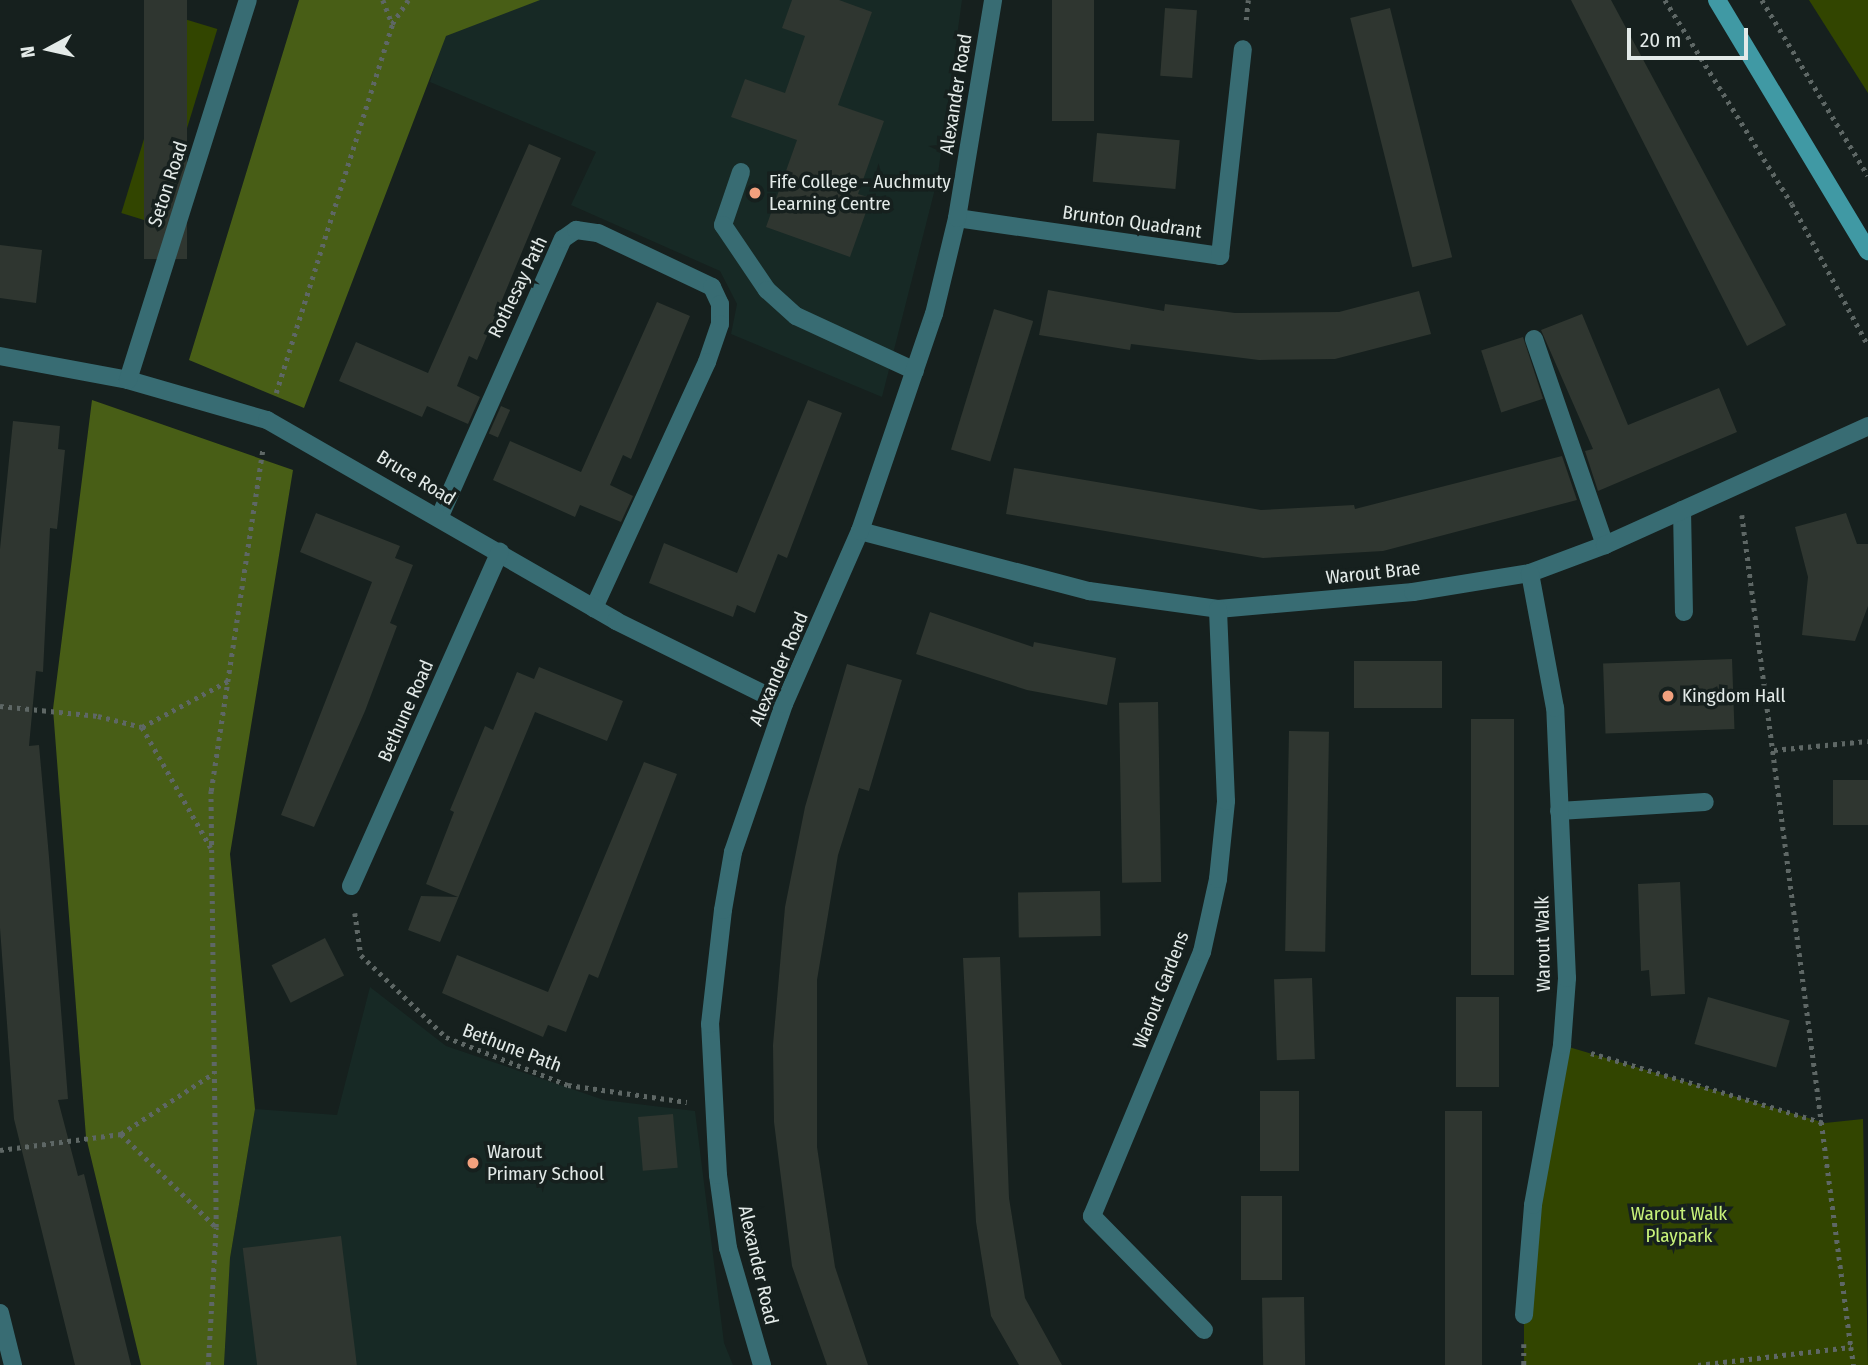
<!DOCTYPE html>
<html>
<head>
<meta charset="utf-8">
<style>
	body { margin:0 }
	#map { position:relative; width:1868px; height:1365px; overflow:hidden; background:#16201e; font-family:"Fira Sans Condensed",sans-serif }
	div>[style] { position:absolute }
	.built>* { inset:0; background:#172925 }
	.green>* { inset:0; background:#324500; transform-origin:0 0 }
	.forest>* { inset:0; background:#485e16 }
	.building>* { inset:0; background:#2f3630; transform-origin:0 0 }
	.path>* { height:4.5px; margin-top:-2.25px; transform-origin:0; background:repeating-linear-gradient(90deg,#5e6765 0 3.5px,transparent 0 8.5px) }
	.lane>* { height:18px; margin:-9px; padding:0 9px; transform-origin:9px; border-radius:9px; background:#386c73 }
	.street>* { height:18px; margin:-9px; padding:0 9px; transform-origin:9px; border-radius:9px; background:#386c73 }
	.secondary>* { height:18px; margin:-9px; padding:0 9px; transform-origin:9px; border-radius:9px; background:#4099a4 }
	.dots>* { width:19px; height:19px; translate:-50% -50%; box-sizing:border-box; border:4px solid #16201e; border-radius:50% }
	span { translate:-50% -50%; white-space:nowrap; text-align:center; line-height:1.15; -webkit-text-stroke:7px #16201e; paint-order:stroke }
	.street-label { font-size:19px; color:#e3eae8 }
	.poi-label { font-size:19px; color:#e3eae8 }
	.left { translate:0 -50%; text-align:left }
	.park-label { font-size:19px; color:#c8f27a }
	.north { position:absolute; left:14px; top:14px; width:70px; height:70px; -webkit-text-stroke:5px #16201e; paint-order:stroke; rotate:262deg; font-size:19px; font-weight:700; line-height:28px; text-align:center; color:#e3eae8 }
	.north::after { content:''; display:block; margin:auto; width:24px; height:32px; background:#e3eae8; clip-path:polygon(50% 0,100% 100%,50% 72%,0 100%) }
	.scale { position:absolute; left:1627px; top:28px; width:121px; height:32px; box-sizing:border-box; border:4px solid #e3eae8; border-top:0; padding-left:9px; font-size:21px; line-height:24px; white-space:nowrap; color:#e3eae8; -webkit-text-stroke:5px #16201e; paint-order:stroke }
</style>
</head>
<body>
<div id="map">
	<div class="built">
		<div style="clip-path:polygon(453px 0,962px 0,937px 181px,882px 397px,731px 334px,737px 304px,720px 271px,571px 205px,596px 152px,430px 82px)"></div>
		<div style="clip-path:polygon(370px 987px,446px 1046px,604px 1100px,695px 1111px,724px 1343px,733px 1365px,224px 1365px,230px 1258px,255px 1109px,337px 1115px)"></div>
	</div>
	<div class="green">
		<div style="clip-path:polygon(1809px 0,1868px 0,1868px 93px)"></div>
		<div style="left:181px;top:18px;width:38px;height:204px;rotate:17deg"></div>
		<div style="clip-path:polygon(1562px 1045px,1825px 1123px,1863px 1119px,1868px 1365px,1524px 1365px,1524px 1315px)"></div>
	</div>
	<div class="forest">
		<div style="clip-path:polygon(299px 0,540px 0,446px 36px,304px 408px,189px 360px)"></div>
		<div style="clip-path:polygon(92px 400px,293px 470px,230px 854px,255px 1109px,230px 1258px,224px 1365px,141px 1365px,86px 1137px,53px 709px)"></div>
	</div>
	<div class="building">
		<div style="left:144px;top:0;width:43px;height:259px"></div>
		<div style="clip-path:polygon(792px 0,839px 0,872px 12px,838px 105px,884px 121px,858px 194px,871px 198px,850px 257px,766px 227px,797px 140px,731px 117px,745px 79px,785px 93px,805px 36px,782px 28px)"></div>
		<div style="left:1052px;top:0;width:42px;height:121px"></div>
		<div style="clip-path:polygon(1571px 0,1611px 0,1786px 325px,1747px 346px)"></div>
		<div style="left:1165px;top:8px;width:32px;height:68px;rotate:4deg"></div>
		<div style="left:1390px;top:8px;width:257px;height:41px;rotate:76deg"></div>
		<div style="left:1097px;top:133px;width:83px;height:49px;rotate:5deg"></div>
		<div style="clip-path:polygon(529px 144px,561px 158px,477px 360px,469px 356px,457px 386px,480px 397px,468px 424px,427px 406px,422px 417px,339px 381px,356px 342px,428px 373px)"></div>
		<div style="clip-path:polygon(0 245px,42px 250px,36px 303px,0 298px)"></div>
		<div style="clip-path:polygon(1048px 290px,1164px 311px,1165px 304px,1235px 313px,1339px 312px,1419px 291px,1431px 334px,1335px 359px,1259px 360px,1131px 344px,1130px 350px,1039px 335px)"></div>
		<div style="clip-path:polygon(657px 302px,690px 316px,631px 459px,623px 455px,610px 485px,633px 496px,621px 522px,580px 505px,575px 517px,493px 480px,510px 441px,581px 472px)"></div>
		<div style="left:994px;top:309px;width:41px;height:147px;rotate:17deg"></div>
		<div style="clip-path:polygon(1582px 314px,1628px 425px,1719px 388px,1737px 432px,1598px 491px,1585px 451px,1593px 449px,1541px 330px)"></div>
		<div style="left:1523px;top:337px;width:65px;height:44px;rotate:72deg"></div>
		<div style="clip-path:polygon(808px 400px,842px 413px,787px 558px,778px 554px,755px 613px,737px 605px,733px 617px,649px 583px,664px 543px,737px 573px)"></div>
		<div style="left:501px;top:406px;width:10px;height:30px;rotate:24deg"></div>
		<div style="clip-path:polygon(13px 421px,60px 426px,58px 449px,65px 450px,57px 529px,50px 528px,43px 672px,36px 671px,29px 746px,39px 745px,49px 857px,68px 1099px,58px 1100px,78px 1176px,84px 1174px,131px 1365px,75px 1365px,14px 1119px,0 928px,0 549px)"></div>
		<div style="clip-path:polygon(1562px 456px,1577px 500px,1383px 551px,1263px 558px,1006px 514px,1014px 468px,1261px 510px,1354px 505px,1355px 509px)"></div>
		<div style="clip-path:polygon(316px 513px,400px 546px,395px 558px,413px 565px,390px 623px,397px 626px,365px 711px,314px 827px,281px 815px,372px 582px,300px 552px)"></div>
		<div style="clip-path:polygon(1846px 513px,1857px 544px,1868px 544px,1868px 606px,1855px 641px,1802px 635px,1808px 577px,1795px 527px)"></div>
		<div style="clip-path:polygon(930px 612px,1033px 647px,1034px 642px,1116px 658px,1107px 705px,1027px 690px,916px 654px)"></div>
		<div style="left:1732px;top:659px;width:70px;height:129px;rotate:88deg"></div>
		<div style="left:1354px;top:661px;width:88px;height:47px"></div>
		<div style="clip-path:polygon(847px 664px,902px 680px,869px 791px,859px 788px,838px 855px,817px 980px,817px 1147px,835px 1267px,868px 1365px,827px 1365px,792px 1266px,774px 1122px,773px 1045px,785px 907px,805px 807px)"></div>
		<div style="clip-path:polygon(539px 667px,623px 701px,607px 741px,535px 712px,440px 942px,408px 930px,421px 896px,458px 897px,426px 884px,454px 812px,450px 810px,485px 726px,493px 730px,517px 672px,534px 679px)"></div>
		<div style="left:1158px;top:702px;width:180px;height:39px;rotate:89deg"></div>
		<div style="left:1471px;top:719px;width:43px;height:256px"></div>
		<div style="left:1289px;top:731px;width:40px;height:220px;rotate:1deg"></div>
		<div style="clip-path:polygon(644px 762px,677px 774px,598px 978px,589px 974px,566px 1032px,548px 1025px,543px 1037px,442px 993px,457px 955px,548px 992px)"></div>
		<div style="left:1868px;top:780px;width:45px;height:35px;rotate:90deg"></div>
		<div style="clip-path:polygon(1680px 882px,1685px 994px,1651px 996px,1649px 970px,1641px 971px,1638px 884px)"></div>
		<div style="left:1100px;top:891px;width:45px;height:82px;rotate:89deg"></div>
		<div style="left:325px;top:938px;width:42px;height:60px;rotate:63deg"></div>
		<div style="clip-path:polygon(1000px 957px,1009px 1198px,1025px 1298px,1062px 1365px,1019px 1365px,991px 1316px,976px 1222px,963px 958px)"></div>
		<div style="left:1312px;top:978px;width:81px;height:38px;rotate:88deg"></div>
		<div style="left:1456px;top:997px;width:43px;height:90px"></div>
		<div style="left:1708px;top:997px;width:85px;height:49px;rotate:16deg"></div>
		<div style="left:1260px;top:1091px;width:39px;height:80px"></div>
		<div style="left:1482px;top:1111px;width:254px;height:37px;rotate:90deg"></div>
		<div style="left:673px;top:1114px;width:54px;height:35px;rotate:85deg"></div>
		<div style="left:1241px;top:1196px;width:41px;height:84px"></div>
		<div style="left:341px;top:1236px;width:130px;height:99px;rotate:83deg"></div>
		<div style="left:1304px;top:1297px;width:68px;height:42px;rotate:89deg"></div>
	</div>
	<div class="path">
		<div style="left:383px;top:0;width:26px;rotate:69deg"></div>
		<div style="left:1665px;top:0;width:240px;rotate:58.1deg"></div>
		<div style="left:1792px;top:204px;width:160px;rotate:61.7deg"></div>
		<div style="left:1762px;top:0;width:205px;rotate:58.9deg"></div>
		<div style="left:1246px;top:20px;width:20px;rotate:-84deg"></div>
		<div style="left:276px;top:393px;width:387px;rotate:-72.5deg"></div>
		<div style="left:392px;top:24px;width:29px;rotate:-56deg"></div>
		<div style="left:1742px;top:515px;width:839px;rotate:82.54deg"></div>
		<div style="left:0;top:706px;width:99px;rotate:5.8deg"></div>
		<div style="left:98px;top:716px;width:45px;rotate:14deg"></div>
		<div style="left:142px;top:727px;width:98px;rotate:-28.1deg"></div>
		<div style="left:142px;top:727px;width:139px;rotate:60.3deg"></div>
		<div style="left:1774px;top:750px;width:94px;rotate:-5.5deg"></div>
		<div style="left:355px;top:913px;width:42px;rotate:81.9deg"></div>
		<div style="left:361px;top:955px;width:118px;rotate:44deg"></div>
		<div style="left:446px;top:1037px;width:131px;rotate:21.5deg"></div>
		<div style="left:568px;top:1085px;width:120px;rotate:8.1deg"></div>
		<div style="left:1591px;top:1053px;width:244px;rotate:16.7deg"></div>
		<div style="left:121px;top:1134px;width:133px;rotate:44.4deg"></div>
		<div style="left:0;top:1150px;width:122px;rotate:-7.5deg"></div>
		<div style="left:121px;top:1134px;width:111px;rotate:-33.3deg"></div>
		<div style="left:1524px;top:1344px;width:21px;rotate:90deg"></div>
		<div style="left:208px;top:1365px;width:138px;rotate:-86.7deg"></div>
		<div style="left:216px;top:1227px;width:436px;rotate:-90.7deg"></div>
		<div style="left:211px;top:791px;width:346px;rotate:-81.4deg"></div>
		<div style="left:1698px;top:1365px;width:154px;rotate:-6.7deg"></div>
		<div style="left:1851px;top:1347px;width:18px;rotate:81deg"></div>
	</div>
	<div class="lane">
		<div style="left:741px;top:172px;width:56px;rotate:108.8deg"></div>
		<div style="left:723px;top:225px;width:78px;rotate:55.9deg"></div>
		<div style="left:767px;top:290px;width:39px;rotate:42deg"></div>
		<div style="left:796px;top:316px;width:131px;rotate:24.8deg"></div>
		<div style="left:1534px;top:339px;width:218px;rotate:71deg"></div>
		<div style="left:1682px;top:510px;width:102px;rotate:88.9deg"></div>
		<div style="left:440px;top:516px;width:303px;rotate:-66.1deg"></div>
		<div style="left:563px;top:239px;width:16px;rotate:-35deg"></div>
		<div style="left:576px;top:230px;width:22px;rotate:8deg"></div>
		<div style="left:598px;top:233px;width:126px;rotate:25.3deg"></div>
		<div style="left:712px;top:287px;width:19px;rotate:65deg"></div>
		<div style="left:720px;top:304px;width:20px;rotate:90deg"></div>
		<div style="left:720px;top:324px;width:40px;rotate:108.9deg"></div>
		<div style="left:707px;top:362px;width:271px;rotate:114.7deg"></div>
		<div style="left:1559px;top:811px;width:146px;rotate:-3.5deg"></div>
	</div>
	<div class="street">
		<div style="left:957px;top:218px;width:266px;rotate:8.2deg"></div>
		<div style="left:1220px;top:256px;width:208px;rotate:-83.7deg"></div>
		<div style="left:0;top:356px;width:130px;rotate:10.6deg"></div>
		<div style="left:128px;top:380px;width:145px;rotate:16.1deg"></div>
		<div style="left:267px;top:420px;width:403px;rotate:29.9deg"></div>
		<div style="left:616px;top:621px;width:187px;rotate:26.3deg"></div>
		<div style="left:128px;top:380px;width:398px;rotate:-72.5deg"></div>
		<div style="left:860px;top:531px;width:237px;rotate:14.7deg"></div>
		<div style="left:1089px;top:591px;width:130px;rotate:7.9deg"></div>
		<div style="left:1218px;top:609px;width:196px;rotate:-5deg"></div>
		<div style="left:1413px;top:592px;width:119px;rotate:-9.2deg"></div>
		<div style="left:1530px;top:573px;width:80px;rotate:-20.5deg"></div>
		<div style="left:1605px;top:545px;width:289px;rotate:-24.3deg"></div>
		<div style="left:351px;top:886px;width:366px;rotate:-66deg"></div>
		<div style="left:0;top:1313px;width:54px;rotate:76deg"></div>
		<div style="left:1524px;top:1315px;width:110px;rotate:-85.3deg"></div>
		<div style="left:1533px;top:1205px;width:163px;rotate:-79.7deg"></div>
		<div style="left:1562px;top:1045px;width:67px;rotate:-85.7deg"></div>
		<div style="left:1567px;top:978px;width:270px;rotate:-92.5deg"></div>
		<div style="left:1555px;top:708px;width:137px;rotate:-100.5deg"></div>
		<div style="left:1204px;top:1330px;width:160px;rotate:-134.5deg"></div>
		<div style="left:1092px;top:1216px;width:286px;rotate:-67.4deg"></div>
		<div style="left:1202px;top:952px;width:75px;rotate:-77.6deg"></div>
		<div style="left:1218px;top:879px;width:78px;rotate:-84.1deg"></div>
		<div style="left:1226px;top:801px;width:192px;rotate:-92.4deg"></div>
		<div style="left:762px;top:1365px;width:122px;rotate:-106.2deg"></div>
		<div style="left:728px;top:1248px;width:74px;rotate:-97.8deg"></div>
		<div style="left:718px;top:1175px;width:151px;rotate:-93deg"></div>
		<div style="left:710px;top:1024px;width:115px;rotate:-83.5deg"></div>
		<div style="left:723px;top:910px;width:59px;rotate:-80.2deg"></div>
		<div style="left:733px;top:852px;width:157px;rotate:-71deg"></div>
		<div style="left:784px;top:704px;width:189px;rotate:-66.3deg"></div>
		<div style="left:860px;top:531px;width:229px;rotate:-71.2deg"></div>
		<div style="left:934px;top:314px;width:99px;rotate:-76.5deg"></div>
		<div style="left:957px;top:218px;width:221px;rotate:-80.6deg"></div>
	</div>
	<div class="secondary">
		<div style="left:1717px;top:0;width:293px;rotate:59deg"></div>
	</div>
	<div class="dots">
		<div style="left:755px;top:193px;background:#f2a17e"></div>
		<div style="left:1668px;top:696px;background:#f2a17e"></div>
		<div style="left:473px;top:1163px;background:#f2a17e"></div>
	</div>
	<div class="street-label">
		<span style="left:956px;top:94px;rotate:-81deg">Alexander Road</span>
		<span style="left:168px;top:184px;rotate:-72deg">Seton Road</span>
		<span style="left:1132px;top:222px;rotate:8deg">Brunton Quadrant</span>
		<span style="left:518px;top:287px;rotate:-64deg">Rothesay Path</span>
		<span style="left:416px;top:478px;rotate:31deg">Bruce Road</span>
		<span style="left:1373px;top:573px;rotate:-6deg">Warout Brae</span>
		<span style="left:779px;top:669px;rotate:-67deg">Alexander Road</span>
		<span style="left:406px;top:711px;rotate:-66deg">Bethune Road</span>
		<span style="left:1543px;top:944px;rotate:-91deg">Warout Walk</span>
		<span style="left:1161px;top:990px;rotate:-69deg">Warout Gardens</span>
		<span style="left:512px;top:1048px;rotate:21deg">Bethune Path</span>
		<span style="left:758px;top:1265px;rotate:77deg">Alexander Road</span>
	</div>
	<div class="poi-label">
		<span class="left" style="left:769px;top:193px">Fife College - Auchmuty<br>Learning Centre</span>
		<span class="left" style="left:1682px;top:696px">Kingdom Hall</span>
		<span class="left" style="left:487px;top:1163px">Warout<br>Primary School</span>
	</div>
	<div class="park-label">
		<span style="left:1679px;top:1225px">Warout Walk<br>Playpark</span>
	</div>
	<div class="north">N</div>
	<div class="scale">20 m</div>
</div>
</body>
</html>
